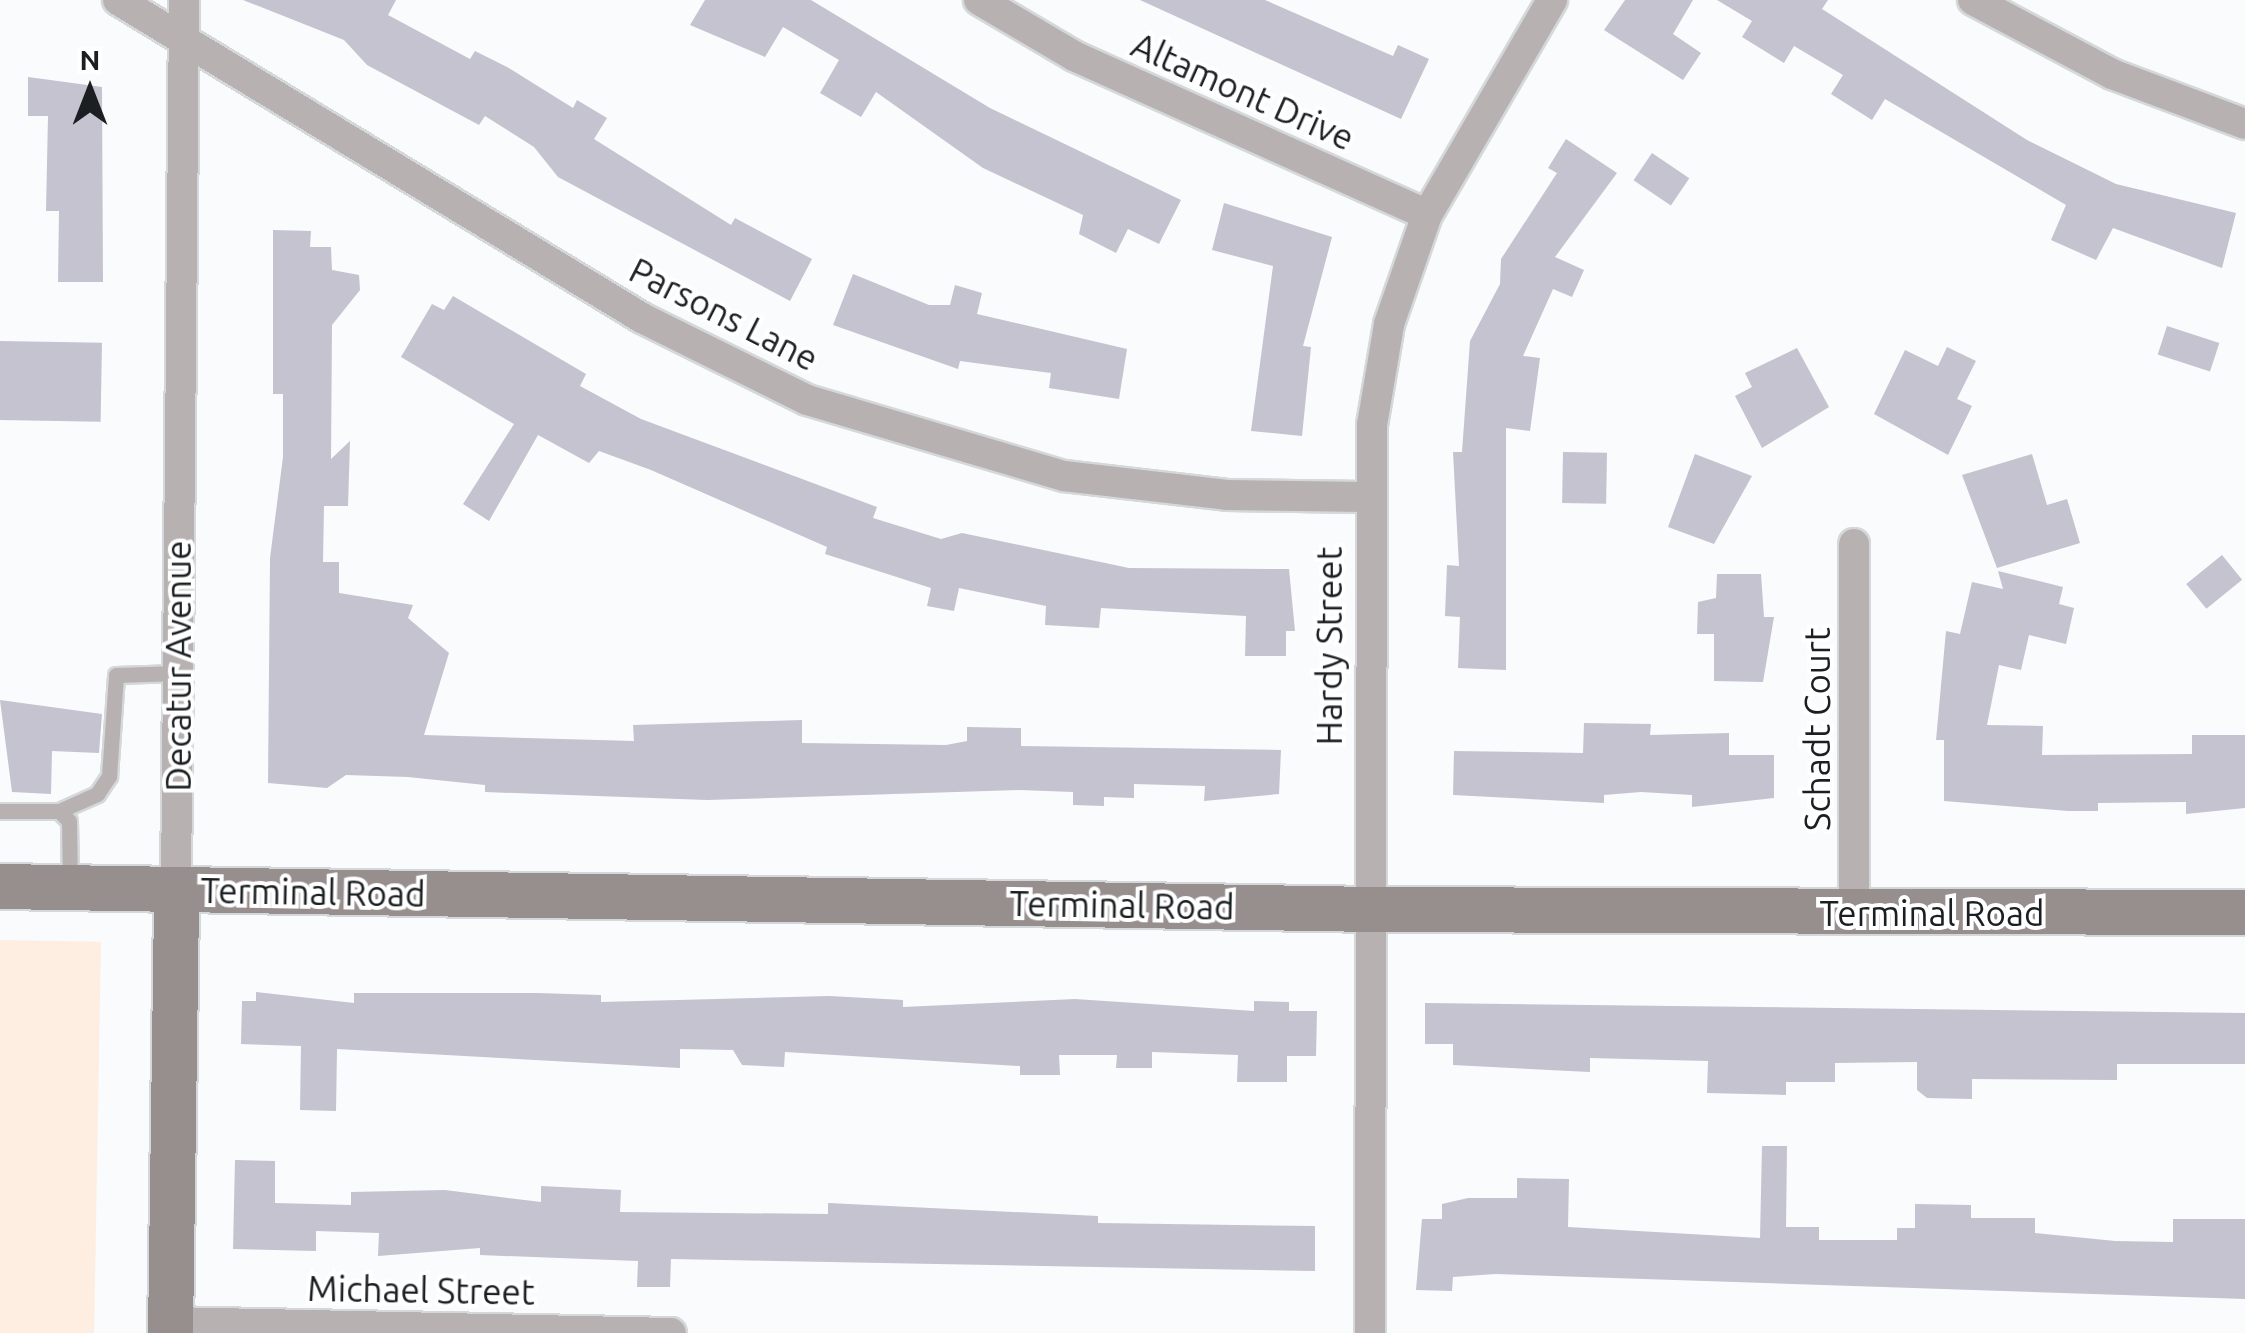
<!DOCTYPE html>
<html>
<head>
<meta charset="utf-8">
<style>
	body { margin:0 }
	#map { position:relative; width:2245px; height:1333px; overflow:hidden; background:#f9fbfd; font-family:Ubuntu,sans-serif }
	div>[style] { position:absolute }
	.industrial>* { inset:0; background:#fdeee1; transform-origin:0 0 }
	.building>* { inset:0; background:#c4c3cf; transform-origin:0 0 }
	.roads { filter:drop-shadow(2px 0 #d5d8da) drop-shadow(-2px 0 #d5d8da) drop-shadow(0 2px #d5d8da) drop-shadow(0 -2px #d5d8da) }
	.lane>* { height:15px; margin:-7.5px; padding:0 7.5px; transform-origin:7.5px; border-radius:7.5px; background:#b8b1b1 }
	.street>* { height:30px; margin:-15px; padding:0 15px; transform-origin:15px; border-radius:15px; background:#b8b1b1 }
	.secondary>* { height:45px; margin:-22.5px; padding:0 22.5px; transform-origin:22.5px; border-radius:22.5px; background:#978e8e }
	span { translate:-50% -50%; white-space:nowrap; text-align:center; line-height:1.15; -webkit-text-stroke:8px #fff; paint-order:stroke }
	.street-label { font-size:35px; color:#1b1f22 }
	.north { position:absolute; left:40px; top:40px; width:100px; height:100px; -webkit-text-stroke:8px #fff; paint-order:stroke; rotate:0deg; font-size:28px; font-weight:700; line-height:40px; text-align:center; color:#1b1f22 }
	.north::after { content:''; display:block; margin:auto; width:35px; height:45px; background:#1b1f22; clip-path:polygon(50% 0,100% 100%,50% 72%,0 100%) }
</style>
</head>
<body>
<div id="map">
	<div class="industrial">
		<div style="left:0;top:940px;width:101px;height:393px;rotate:1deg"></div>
	</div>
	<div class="building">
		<div style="clip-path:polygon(243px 0,396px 0,388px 15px,470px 59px,475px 51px,507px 67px,573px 108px,577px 100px,607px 118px,594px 139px,731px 225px,735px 218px,812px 259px,790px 301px,558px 177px,534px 147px,485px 116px,479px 125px,367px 65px,344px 40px)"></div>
		<div style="clip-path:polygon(705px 0,811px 0,990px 108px,1181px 200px,1159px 244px,1128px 229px,1116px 253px,1079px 234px,1083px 215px,983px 168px,876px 92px,861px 117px,820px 93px,839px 60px,783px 27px,765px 57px,690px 25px)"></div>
		<div style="clip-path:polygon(1140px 0,1265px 0,1393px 56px,1398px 45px,1429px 59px,1401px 119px)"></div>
		<div style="clip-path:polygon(1625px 0,1693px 0,1673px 34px,1701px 53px,1683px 80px,1604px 30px)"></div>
		<div style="clip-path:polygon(1717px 0,1828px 0,1822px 9px,2027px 140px,2116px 184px,2236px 213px,2222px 268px,2113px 228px,2096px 260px,2051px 240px,2066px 205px,1885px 99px,1872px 120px,1831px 94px,1843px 75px,1794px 46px,1784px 63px,1742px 37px,1752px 21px)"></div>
		<div style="clip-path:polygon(28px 77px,102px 87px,103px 282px,58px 282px,59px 211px,46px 211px,48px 116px,28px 116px)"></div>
		<div style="clip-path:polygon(1566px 139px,1617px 173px,1555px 257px,1584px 270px,1572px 297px,1553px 289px,1523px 356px,1540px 358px,1530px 431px,1506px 428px,1506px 670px,1458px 668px,1460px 617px,1445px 616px,1447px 565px,1459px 566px,1453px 452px,1462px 452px,1470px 341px,1500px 284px,1501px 259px,1557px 173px,1548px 168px)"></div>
		<div style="left:1652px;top:153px;width:45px;height:33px;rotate:34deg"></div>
		<div style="clip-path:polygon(1224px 203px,1332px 237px,1303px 346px,1311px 347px,1302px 436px,1251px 431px,1273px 266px,1212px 250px)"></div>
		<div style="clip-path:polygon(273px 230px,311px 231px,310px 247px,331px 247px,332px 270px,359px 275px,360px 290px,332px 325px,331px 459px,350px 441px,348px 506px,324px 506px,323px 562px,339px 562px,339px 593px,413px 605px,408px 618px,449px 653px,424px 735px,634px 741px,633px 725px,802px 720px,802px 743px,946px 745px,967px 741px,967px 727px,1021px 728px,1021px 746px,1281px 750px,1279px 794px,1204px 801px,1205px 786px,1134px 784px,1134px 798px,1104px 797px,1104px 806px,1073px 805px,1073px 792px,1020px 790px,707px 800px,485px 792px,485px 785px,408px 777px,346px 775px,327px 788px,268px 783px,270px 558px,283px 457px,283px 394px,273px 394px)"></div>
		<div style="clip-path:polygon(853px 274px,929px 305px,950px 305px,955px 285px,982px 293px,977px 314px,1127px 349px,1119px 399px,1049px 388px,1051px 373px,960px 361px,958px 369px,833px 325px)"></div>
		<div style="clip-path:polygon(453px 296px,586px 374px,580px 386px,641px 419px,877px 507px,873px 518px,941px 539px,962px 533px,1129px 568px,1289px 569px,1295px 631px,1286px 631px,1286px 656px,1245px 656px,1246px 616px,1101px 608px,1099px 628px,1045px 625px,1046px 606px,959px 588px,954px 611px,927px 606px,931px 588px,825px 554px,827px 547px,651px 470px,599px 451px,589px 463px,538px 435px,489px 521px,463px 504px,514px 424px,401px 357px,432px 304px,444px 310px)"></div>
		<div style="left:2167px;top:326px;width:55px;height:30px;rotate:18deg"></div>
		<div style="left:0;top:341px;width:102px;height:79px;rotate:1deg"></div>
		<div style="clip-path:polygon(1947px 347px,1976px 361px,1957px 399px,1972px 406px,1948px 455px,1874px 414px,1905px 350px,1938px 366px)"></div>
		<div style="clip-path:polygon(1797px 348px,1829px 407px,1762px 448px,1735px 396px,1752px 387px,1745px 373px)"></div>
		<div style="left:1563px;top:452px;width:44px;height:51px;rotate:1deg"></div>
		<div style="clip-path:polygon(1695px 454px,1752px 476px,1714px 544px,1668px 527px)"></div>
		<div style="clip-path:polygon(2032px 454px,2047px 505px,2067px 499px,2080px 543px,1997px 568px,1962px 475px)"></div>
		<div style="left:2222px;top:555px;width:32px;height:46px;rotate:51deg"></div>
		<div style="clip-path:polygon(1998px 571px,2063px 587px,2059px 604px,2074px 608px,2066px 644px,2029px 635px,2021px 670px,1999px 665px,1987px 725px,2043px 726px,2042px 755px,2192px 754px,2192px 735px,2245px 735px,2245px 808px,2186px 814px,2186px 802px,2098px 803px,2098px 811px,2068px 811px,1944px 801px,1944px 740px,1936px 740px,1946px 631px,1960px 634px,1972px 582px,2003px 589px)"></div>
		<div style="clip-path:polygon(1717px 574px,1761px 574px,1764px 617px,1774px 617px,1763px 682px,1714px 681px,1714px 634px,1697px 634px,1698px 602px,1716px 598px)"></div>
		<div style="clip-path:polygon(0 700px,102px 714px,99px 753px,52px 751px,51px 794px,12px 792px)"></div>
		<div style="clip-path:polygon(1584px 723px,1651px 724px,1650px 735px,1729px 733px,1729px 755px,1774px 755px,1774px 798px,1692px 807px,1692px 795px,1641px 792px,1604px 795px,1604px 803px,1453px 795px,1454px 751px,1583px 753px)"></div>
		<div style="clip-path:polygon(256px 992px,354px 1003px,354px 993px,537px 993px,601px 995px,601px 1002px,829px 996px,903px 1000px,903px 1007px,1075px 999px,1254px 1011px,1254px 1001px,1289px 1002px,1289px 1011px,1317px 1011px,1316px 1056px,1287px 1056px,1287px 1082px,1237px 1082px,1238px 1055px,1152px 1052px,1152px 1068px,1116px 1068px,1117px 1055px,1059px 1055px,1060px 1075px,1020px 1075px,1020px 1066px,785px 1052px,784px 1067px,742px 1065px,733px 1050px,680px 1049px,680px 1068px,337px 1049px,336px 1111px,300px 1110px,301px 1046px,241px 1044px,242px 1001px,256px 1001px)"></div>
		<div style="clip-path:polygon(1425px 1003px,2245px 1013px,2245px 1064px,2117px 1064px,2117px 1080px,1972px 1079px,1972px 1099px,1927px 1098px,1917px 1090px,1917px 1062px,1835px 1063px,1835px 1082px,1786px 1082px,1786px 1095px,1707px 1093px,1708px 1061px,1590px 1058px,1590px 1072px,1453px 1065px,1453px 1044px,1425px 1044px)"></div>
		<div style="clip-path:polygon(1762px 1146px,1787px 1146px,1786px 1227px,1819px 1227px,1819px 1240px,1897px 1240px,1897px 1228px,1915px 1228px,1915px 1204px,1971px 1205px,1971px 1218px,2035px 1218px,2035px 1233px,2115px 1241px,2173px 1242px,2173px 1219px,2245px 1219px,2245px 1299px,1495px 1274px,1453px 1277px,1452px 1291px,1416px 1290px,1422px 1219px,1442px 1219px,1442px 1204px,1468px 1198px,1517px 1198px,1517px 1178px,1569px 1179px,1568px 1227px,1760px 1238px)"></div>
		<div style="clip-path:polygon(235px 1160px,275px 1161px,275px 1203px,351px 1205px,351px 1192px,445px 1190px,541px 1202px,541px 1186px,621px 1190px,620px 1212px,828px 1214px,828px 1203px,1098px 1216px,1098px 1223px,1315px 1226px,1315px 1271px,671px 1259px,670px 1287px,637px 1287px,638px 1261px,480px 1255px,480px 1248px,378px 1256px,379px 1233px,316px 1231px,316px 1251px,233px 1249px)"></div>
	</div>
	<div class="roads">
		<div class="lane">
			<div style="left:0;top:811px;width:59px"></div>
			<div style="left:59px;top:811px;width:14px;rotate:45deg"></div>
			<div style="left:69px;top:821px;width:63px;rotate:89.1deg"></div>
			<div style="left:59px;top:811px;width:42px;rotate:-24.1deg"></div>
			<div style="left:97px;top:794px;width:22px;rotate:-56deg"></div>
			<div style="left:109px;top:776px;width:101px;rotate:-86deg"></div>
			<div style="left:116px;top:675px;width:62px;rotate:-1.8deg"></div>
		</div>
		<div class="street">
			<div style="left:118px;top:0;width:613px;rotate:31.25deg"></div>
			<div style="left:642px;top:318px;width:184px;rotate:26.4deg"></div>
			<div style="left:807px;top:400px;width:268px;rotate:16.5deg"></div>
			<div style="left:1064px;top:476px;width:164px;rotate:6.6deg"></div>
			<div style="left:1227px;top:495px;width:138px;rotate:0.8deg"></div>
			<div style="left:979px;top:0;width:110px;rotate:30.5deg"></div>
			<div style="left:1074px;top:56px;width:387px;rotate:24.2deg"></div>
			<div style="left:1973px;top:0;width:157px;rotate:28deg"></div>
			<div style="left:2112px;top:74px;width:142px;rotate:20.6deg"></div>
			<div style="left:1854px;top:544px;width:370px;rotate:90deg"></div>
			<div style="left:176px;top:890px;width:890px;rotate:-89.48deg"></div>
			<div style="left:171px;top:1322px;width:500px;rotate:1.26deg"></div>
			<div style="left:1370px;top:1333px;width:908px;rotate:-89.87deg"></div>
			<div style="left:1372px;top:425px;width:102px;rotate:-80.4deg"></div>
			<div style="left:1389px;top:324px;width:115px;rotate:-70.8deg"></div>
			<div style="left:1427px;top:215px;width:249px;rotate:-59.8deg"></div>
		</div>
		<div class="secondary">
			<div style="left:0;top:886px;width:1367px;rotate:0.96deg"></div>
			<div style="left:1367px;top:909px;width:878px;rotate:0.2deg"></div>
			<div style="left:170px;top:1333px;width:443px;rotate:-89.2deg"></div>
		</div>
	</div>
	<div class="street-label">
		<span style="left:1243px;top:91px;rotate:24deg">Altamont Drive</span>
		<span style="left:724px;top:314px;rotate:27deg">Parsons Lane</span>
		<span style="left:1329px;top:646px;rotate:-90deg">Hardy Street</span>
		<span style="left:178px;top:666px;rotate:-90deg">Decatur Avenue</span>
		<span style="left:1817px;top:729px;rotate:-90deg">Schadt Court</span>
		<span style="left:313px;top:892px;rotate:1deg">Terminal Road</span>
		<span style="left:1122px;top:905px;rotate:1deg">Terminal Road</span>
		<span style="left:1932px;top:913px">Terminal Road</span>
		<span style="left:421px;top:1290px;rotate:1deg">Michael Street</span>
	</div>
	<div class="north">N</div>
</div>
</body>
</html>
